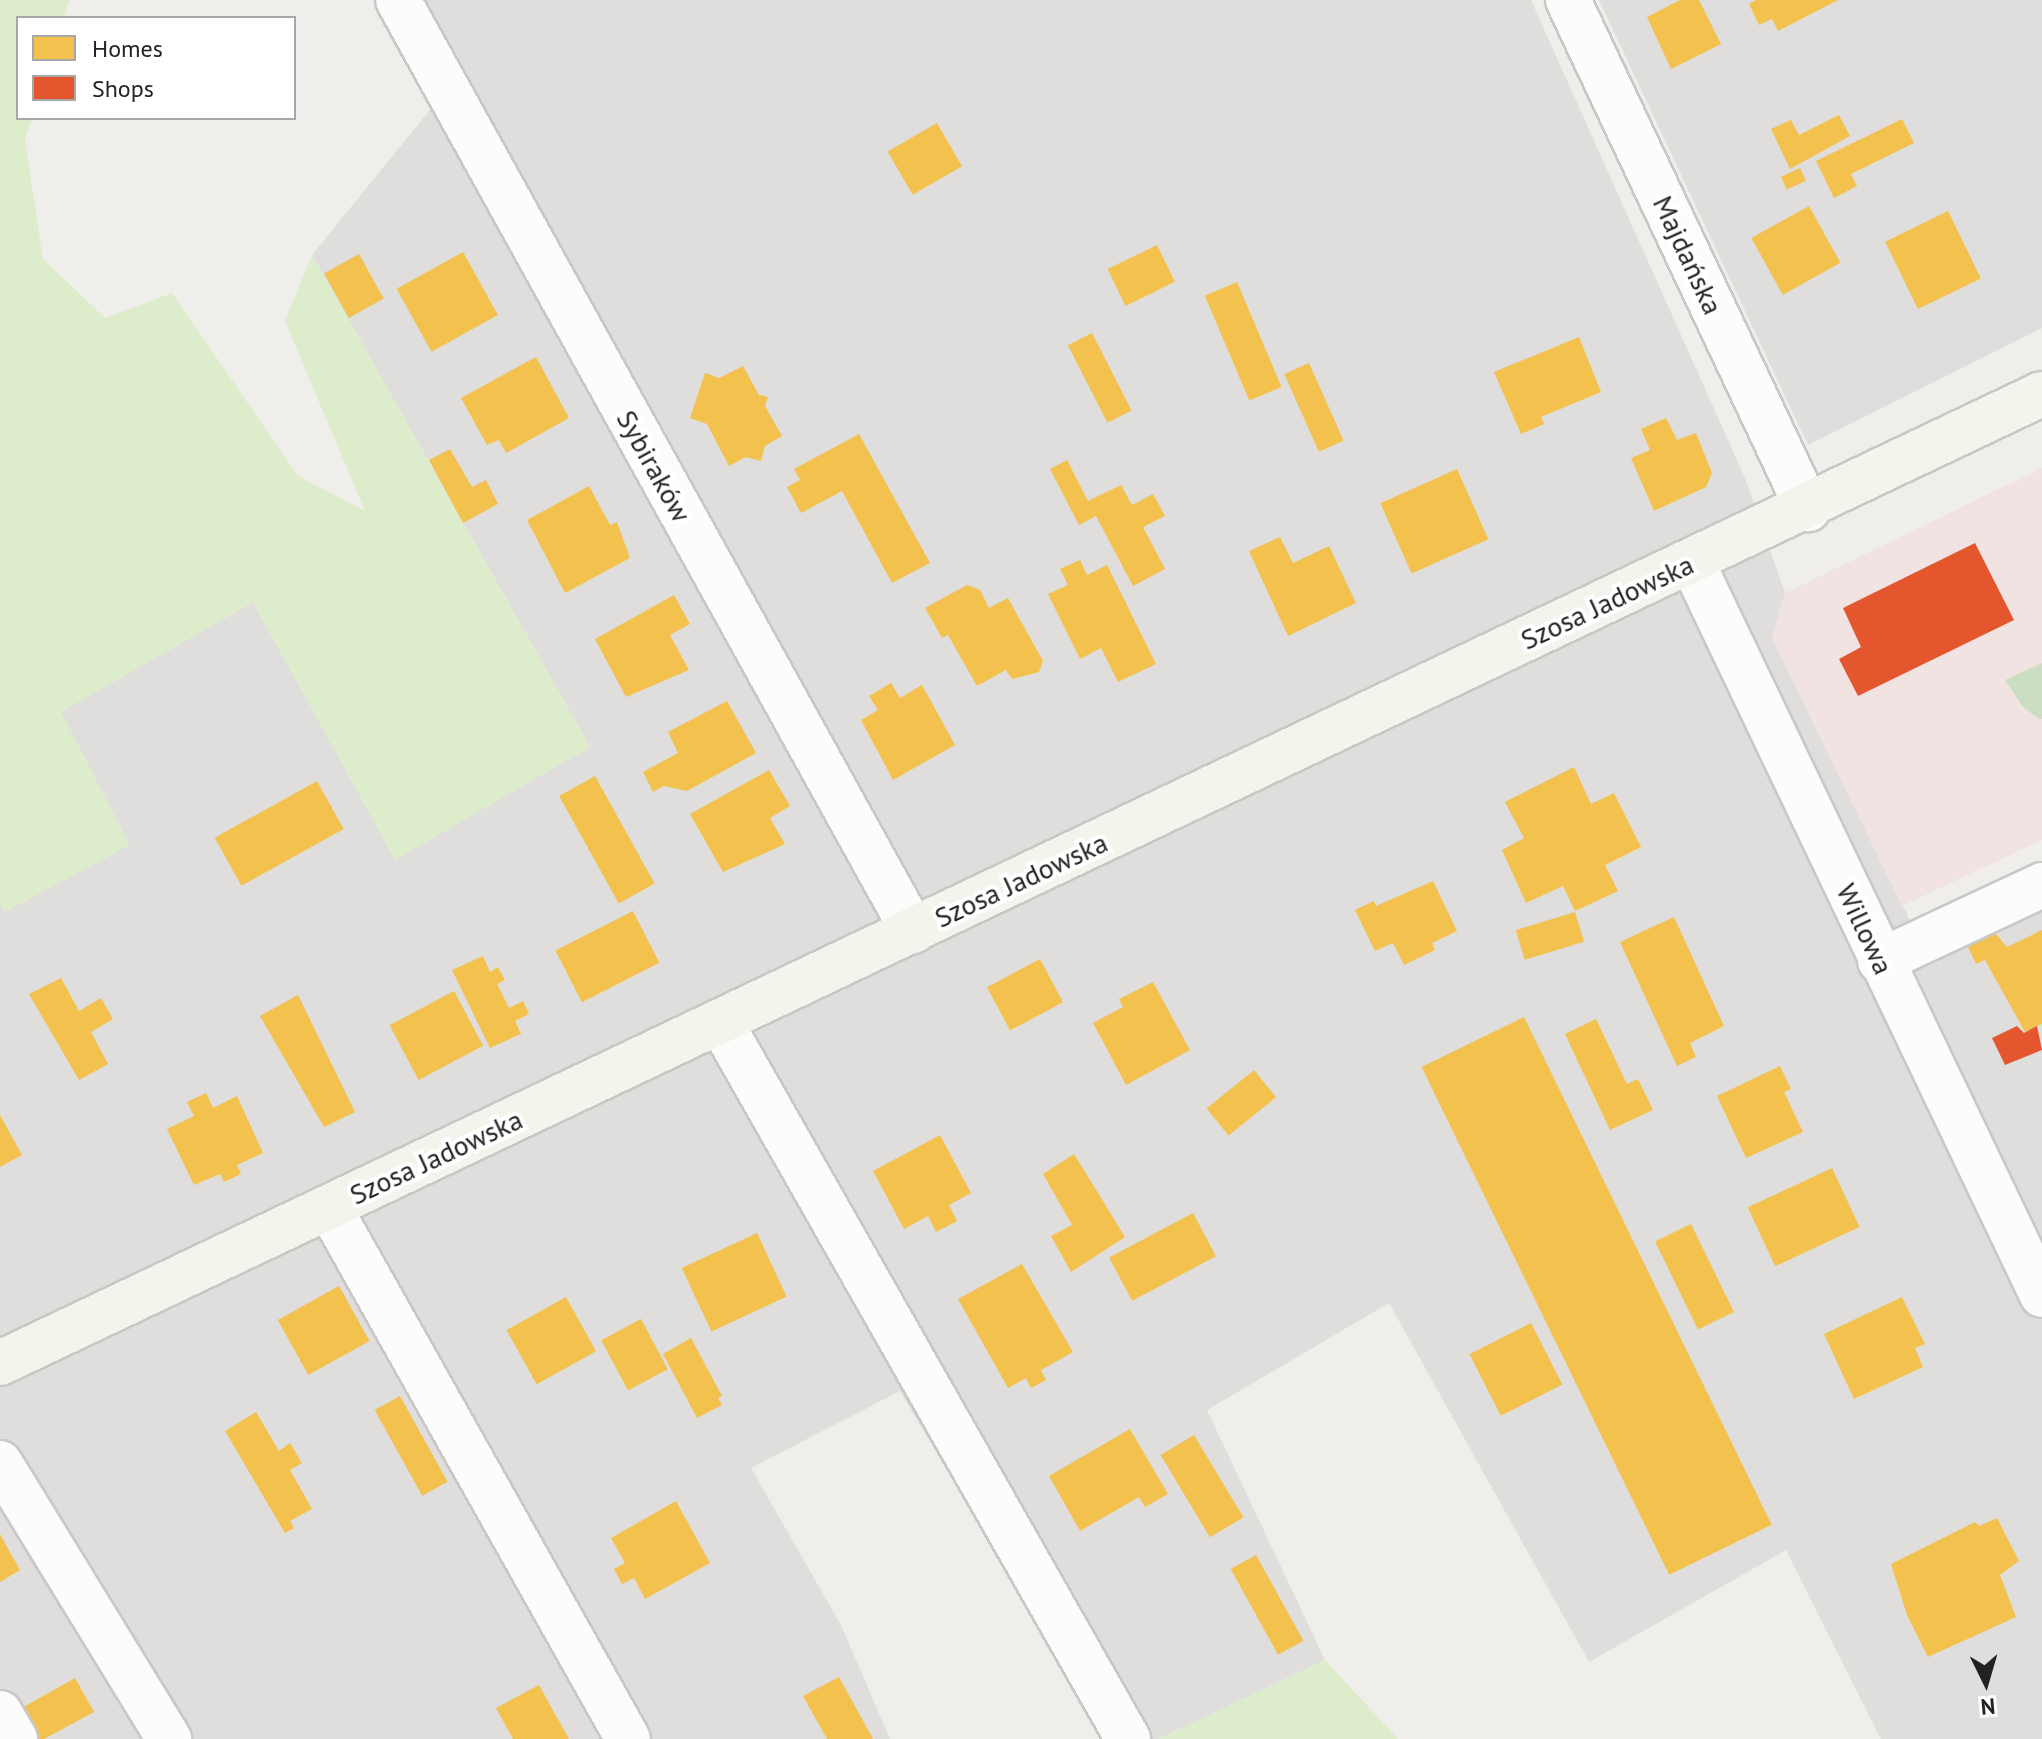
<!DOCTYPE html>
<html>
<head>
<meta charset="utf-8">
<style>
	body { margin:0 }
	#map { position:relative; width:2042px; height:1739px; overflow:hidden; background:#f0eeeb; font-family:"PT Sans",sans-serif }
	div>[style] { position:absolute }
	.residential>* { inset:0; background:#dfdedc }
	.commercial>* { inset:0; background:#f1e3e1 }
	.grass>* { inset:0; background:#ddeccb }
	.forest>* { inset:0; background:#cbdec1 }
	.homes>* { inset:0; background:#f2c14e; transform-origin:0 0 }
	.shops>* { inset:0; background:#e4572e }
	.roads { filter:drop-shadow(2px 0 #c9c8c7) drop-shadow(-2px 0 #c9c8c7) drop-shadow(0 2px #c9c8c7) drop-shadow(0 -2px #c9c8c7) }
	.minor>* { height:44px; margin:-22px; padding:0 22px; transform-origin:22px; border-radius:22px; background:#fdfcfc }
	.tertiary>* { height:44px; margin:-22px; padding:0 22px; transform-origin:22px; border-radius:22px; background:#fdfcfc }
	.secondary>* { height:44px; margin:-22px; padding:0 22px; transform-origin:22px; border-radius:22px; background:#f4f4ed }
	span { translate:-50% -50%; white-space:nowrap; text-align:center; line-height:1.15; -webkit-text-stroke:8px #fff; paint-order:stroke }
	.street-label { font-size:28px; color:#222 }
	.legend { position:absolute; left:16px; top:16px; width:280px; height:104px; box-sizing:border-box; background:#fff; border:2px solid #a7a7a7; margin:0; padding:10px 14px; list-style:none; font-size:24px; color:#222 }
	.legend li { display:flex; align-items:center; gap:16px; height:40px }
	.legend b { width:40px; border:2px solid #a7a7a7 }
	.north { position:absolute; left:1946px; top:1643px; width:80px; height:80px; -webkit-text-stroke:6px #fff; paint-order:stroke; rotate:175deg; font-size:22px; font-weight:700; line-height:32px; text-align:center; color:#222 }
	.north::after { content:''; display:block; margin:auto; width:28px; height:36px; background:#222; clip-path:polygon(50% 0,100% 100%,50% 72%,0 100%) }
</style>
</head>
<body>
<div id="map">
	<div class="residential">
		<div style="clip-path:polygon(412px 0,1531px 0,1745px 478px,1785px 593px,1772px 638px,1928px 957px,2042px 904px,2042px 1739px,1881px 1739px,1786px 1550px,1589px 1662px,1389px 1303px,1207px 1410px,1325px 1660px,1159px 1739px,1106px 1739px,900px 1391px,751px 1468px,842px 1627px,890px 1739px,0 1739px,0 902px,6px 911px,60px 712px,253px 602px,395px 859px,590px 747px,312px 255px,455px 79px)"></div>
		<div style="clip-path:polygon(1599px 0,2042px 0,2042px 328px,1808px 445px)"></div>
	</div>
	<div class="commercial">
		<div style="clip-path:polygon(2042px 468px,2042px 663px,2006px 681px,2042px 719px,2042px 840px,1902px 906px,1772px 638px,1785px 593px)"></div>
	</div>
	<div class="grass">
		<div style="clip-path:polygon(0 0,69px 0,64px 18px,18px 18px,18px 118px,32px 118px,25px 139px,43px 259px,105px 318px,172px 293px,298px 476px,365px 511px,285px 321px,312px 255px,590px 747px,395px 860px,253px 602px,61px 712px,130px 845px,5px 912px,0 902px)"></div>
		<div style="clip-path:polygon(1325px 1660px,1398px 1739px,1159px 1739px)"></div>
	</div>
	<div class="forest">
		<div style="clip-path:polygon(2042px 663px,2042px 719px,2039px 719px,2023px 707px,2005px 680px)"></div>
	</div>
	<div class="homes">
		<div style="clip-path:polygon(1680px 0,1699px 0,1721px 44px,1671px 69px,1647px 17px)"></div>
		<div style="clip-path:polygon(1756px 0,1838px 0,1778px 31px,1772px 19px,1759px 25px,1749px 4px)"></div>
		<div style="clip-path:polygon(1839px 115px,1850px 136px,1790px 169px,1771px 129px,1791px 120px,1799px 135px)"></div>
		<div style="clip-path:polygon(1902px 119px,1914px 143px,1851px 174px,1857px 186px,1834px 198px,1816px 161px)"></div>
		<div style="left:937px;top:123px;width:50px;height:57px;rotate:60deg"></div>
		<div style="left:1800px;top:168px;width:14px;height:21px;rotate:65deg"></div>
		<div style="left:1809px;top:206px;width:65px;height:66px;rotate:61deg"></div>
		<div style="left:1948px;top:211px;width:75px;height:70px;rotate:64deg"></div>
		<div style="left:1157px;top:245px;width:41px;height:55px;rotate:64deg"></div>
		<div style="left:463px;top:252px;width:72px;height:76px;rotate:61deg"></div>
		<div style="left:359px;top:254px;width:51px;height:40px;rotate:61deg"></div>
		<div style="left:1237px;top:282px;width:114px;height:35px;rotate:67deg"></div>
		<div style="left:1092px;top:333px;width:87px;height:27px;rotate:63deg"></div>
		<div style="clip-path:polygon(1579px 337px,1601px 392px,1541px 417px,1544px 424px,1521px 434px,1494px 372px)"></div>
		<div style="clip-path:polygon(536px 357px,569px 418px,506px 453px,499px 440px,487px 445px,461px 398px)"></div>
		<div style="left:1309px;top:363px;width:85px;height:27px;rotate:66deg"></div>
		<div style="clip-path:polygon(743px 366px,759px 395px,768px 397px,765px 406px,782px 436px,765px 446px,761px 461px,746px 457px,729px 466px,707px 424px,690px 418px,705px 373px,719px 378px)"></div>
		<div style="clip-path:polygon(1666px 418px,1677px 440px,1696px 433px,1712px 473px,1706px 487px,1654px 511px,1631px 458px,1650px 450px,1641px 429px)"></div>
		<div style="clip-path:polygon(859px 434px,930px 563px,892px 583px,842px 491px,801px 513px,787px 487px,800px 480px,794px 469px)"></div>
		<div style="clip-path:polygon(450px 449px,472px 487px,486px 480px,498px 504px,463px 523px,429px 460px)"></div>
		<div style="clip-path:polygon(1067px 460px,1088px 501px,1121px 485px,1132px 505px,1153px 494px,1165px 516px,1143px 527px,1165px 569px,1133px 586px,1096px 516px,1079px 525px,1050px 469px)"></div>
		<div style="left:1457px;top:469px;width:77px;height:84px;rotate:66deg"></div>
		<div style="clip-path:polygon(589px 486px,610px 525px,617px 522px,630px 558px,565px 593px,527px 520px)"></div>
		<div style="clip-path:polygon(1280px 537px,1293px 563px,1329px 546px,1356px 603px,1288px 636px,1249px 551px)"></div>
		<div style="clip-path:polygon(1080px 560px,1087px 575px,1107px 565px,1156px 664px,1118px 682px,1101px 648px,1080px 659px,1048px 594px,1068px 585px,1060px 569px)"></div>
		<div style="clip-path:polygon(967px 585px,980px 590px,989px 608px,1008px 598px,1043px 661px,1039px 672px,1012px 679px,1006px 670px,977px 686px,948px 635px,942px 638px,925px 608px)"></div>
		<div style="clip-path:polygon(674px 595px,690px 624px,670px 635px,689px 670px,626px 697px,595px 639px)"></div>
		<div style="clip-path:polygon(891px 683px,900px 698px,922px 685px,955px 745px,893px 780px,861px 720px,878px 710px,869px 696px)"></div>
		<div style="clip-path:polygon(727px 701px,756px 753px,687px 791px,664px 786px,653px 792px,643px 772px,678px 753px,668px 732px)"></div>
		<div style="clip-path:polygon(1574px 767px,1591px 804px,1614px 793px,1641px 847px,1605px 865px,1618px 891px,1575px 911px,1563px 886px,1526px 903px,1502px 850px,1524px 838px,1505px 802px)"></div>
		<div style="clip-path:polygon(769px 770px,790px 806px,770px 818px,785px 844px,723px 872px,690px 814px)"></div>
		<div style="left:595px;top:776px;width:123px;height:41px;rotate:61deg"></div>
		<div style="left:317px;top:781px;width:55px;height:117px;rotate:61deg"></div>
		<div style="clip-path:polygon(1433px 881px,1457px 931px,1432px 943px,1435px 950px,1404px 965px,1393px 943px,1375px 951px,1355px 910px,1374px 901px,1376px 906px)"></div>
		<div style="left:633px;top:911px;width:58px;height:87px;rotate:63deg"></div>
		<div style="left:1575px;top:912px;width:31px;height:62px;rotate:73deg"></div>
		<div style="clip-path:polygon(1674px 917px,1724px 1026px,1690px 1043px,1696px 1057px,1677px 1066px,1620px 942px)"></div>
		<div style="clip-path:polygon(2042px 930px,2042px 1024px,2025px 1032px,1985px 960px,1976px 964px,1968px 947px,1995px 933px,2007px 947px)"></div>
		<div style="clip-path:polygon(483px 956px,490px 972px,498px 967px,505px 980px,497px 984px,509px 1008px,523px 1001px,529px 1014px,515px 1021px,521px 1034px,490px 1048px,452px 970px)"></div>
		<div style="left:1040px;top:959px;width:49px;height:60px;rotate:62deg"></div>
		<div style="clip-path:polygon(61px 978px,79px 1011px,101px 998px,113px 1019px,91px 1032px,108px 1064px,79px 1080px,29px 994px)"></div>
		<div style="clip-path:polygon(1153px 982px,1190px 1050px,1126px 1085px,1093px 1023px,1123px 1007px,1119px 999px)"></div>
		<div style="left:454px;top:991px;width:62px;height:73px;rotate:62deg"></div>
		<div style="clip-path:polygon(298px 995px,355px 1112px,324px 1127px,260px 1016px)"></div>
		<div style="left:1524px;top:1017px;width:565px;height:114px;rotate:64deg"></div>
		<div style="clip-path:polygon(1596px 1019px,1627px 1084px,1638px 1079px,1653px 1110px,1610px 1130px,1565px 1034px)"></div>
		<div style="clip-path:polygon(1780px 1066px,1791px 1089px,1784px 1092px,1803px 1132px,1746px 1158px,1717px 1096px)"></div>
		<div style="left:1254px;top:1070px;width:35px;height:61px;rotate:51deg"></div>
		<div style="clip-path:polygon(206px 1093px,213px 1108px,237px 1096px,263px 1153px,237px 1165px,241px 1174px,224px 1182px,220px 1174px,194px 1185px,167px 1129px,194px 1116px,187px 1102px)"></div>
		<div style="clip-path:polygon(0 1115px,22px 1155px,0 1167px)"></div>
		<div style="clip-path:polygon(940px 1135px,971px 1193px,949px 1205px,957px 1221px,936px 1232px,928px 1216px,904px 1229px,873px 1171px)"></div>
		<div style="clip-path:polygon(1074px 1154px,1125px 1237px,1071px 1272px,1051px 1236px,1072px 1225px,1043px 1174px)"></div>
		<div style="left:1832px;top:1168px;width:65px;height:93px;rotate:65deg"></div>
		<div style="left:1193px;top:1213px;width:49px;height:95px;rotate:62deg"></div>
		<div style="left:1691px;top:1224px;width:98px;height:40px;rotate:64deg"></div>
		<div style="left:757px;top:1233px;width:70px;height:83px;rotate:65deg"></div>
		<div style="clip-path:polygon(1022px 1264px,1073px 1352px,1041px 1370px,1046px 1380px,1031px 1388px,1026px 1378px,1008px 1388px,958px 1299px)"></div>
		<div style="left:339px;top:1286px;width:63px;height:70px;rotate:61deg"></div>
		<div style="left:566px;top:1297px;width:62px;height:68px;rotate:61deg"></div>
		<div style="clip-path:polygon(1902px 1297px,1925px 1344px,1915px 1348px,1923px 1367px,1854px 1399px,1824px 1334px)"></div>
		<div style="left:641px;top:1319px;width:57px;height:45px;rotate:62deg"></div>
		<div style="left:1531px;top:1323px;width:69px;height:69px;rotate:63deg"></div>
		<div style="clip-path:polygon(691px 1338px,722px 1396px,718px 1398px,722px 1405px,697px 1418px,663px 1354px)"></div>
		<div style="left:400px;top:1396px;width:98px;height:29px;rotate:61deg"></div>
		<div style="clip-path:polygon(256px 1412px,279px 1451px,290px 1443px,302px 1463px,290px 1470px,312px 1509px,290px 1521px,294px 1528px,285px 1533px,225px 1431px)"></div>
		<div style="clip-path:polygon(1130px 1429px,1168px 1494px,1145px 1507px,1139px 1497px,1080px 1531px,1049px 1476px)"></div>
		<div style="left:1194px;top:1435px;width:96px;height:39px;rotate:59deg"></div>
		<div style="clip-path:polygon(676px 1501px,710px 1563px,645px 1599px,634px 1578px,622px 1584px,614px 1569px,625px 1563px,611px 1538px)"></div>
		<div style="clip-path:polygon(1997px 1518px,2019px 1561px,2000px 1575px,2016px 1617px,1928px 1657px,1907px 1615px,1891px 1564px,1975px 1522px,1979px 1526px)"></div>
		<div style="clip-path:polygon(0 1534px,20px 1570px,0 1582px)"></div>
		<div style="left:1256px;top:1555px;width:98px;height:29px;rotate:61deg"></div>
		<div style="clip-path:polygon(839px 1677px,873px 1739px,827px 1739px,803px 1696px)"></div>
		<div style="clip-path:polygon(75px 1678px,94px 1712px,44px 1739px,34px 1739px,18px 1710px)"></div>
		<div style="clip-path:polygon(539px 1685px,569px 1739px,513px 1739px,496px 1708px)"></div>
	</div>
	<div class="shops">
		<div style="clip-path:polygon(1975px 543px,2014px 620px,1858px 696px,1839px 659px,1861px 647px,1843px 608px)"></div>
		<div style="clip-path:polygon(2017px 1026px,2024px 1033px,2037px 1026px,2042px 1050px,2005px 1065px,1992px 1038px)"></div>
	</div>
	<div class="roads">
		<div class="minor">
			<div style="left:398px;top:0;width:1064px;rotate:61.05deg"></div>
			<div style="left:1568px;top:0;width:563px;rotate:64.76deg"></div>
			<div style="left:1880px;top:961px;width:179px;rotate:-25.1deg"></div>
			<div style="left:721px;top:1023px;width:824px;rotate:60.38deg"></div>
			<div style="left:329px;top:1207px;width:610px;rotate:60.66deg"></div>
			<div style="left:0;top:1463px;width:324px;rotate:58.5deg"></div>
			<div style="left:0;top:1713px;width:30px;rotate:60deg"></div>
		</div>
		<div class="tertiary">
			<div style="left:1692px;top:562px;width:812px;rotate:64.48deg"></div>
		</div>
		<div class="secondary">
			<div style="left:0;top:1363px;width:2260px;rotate:-25.39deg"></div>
		</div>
	</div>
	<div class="street-label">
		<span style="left:1688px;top:255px;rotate:65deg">Majdańska</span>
		<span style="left:654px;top:466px;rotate:61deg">Sybiraków</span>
		<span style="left:1607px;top:602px;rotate:-25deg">Szosa Jadowska</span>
		<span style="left:1021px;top:880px;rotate:-25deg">Szosa Jadowska</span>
		<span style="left:1865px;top:929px;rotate:65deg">Willowa</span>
		<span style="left:436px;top:1157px;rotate:-25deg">Szosa Jadowska</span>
	</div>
	<ul class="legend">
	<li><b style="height:22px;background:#f2c14e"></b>Homes</li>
	<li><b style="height:22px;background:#e4572e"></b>Shops</li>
	</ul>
	<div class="north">N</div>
</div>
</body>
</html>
